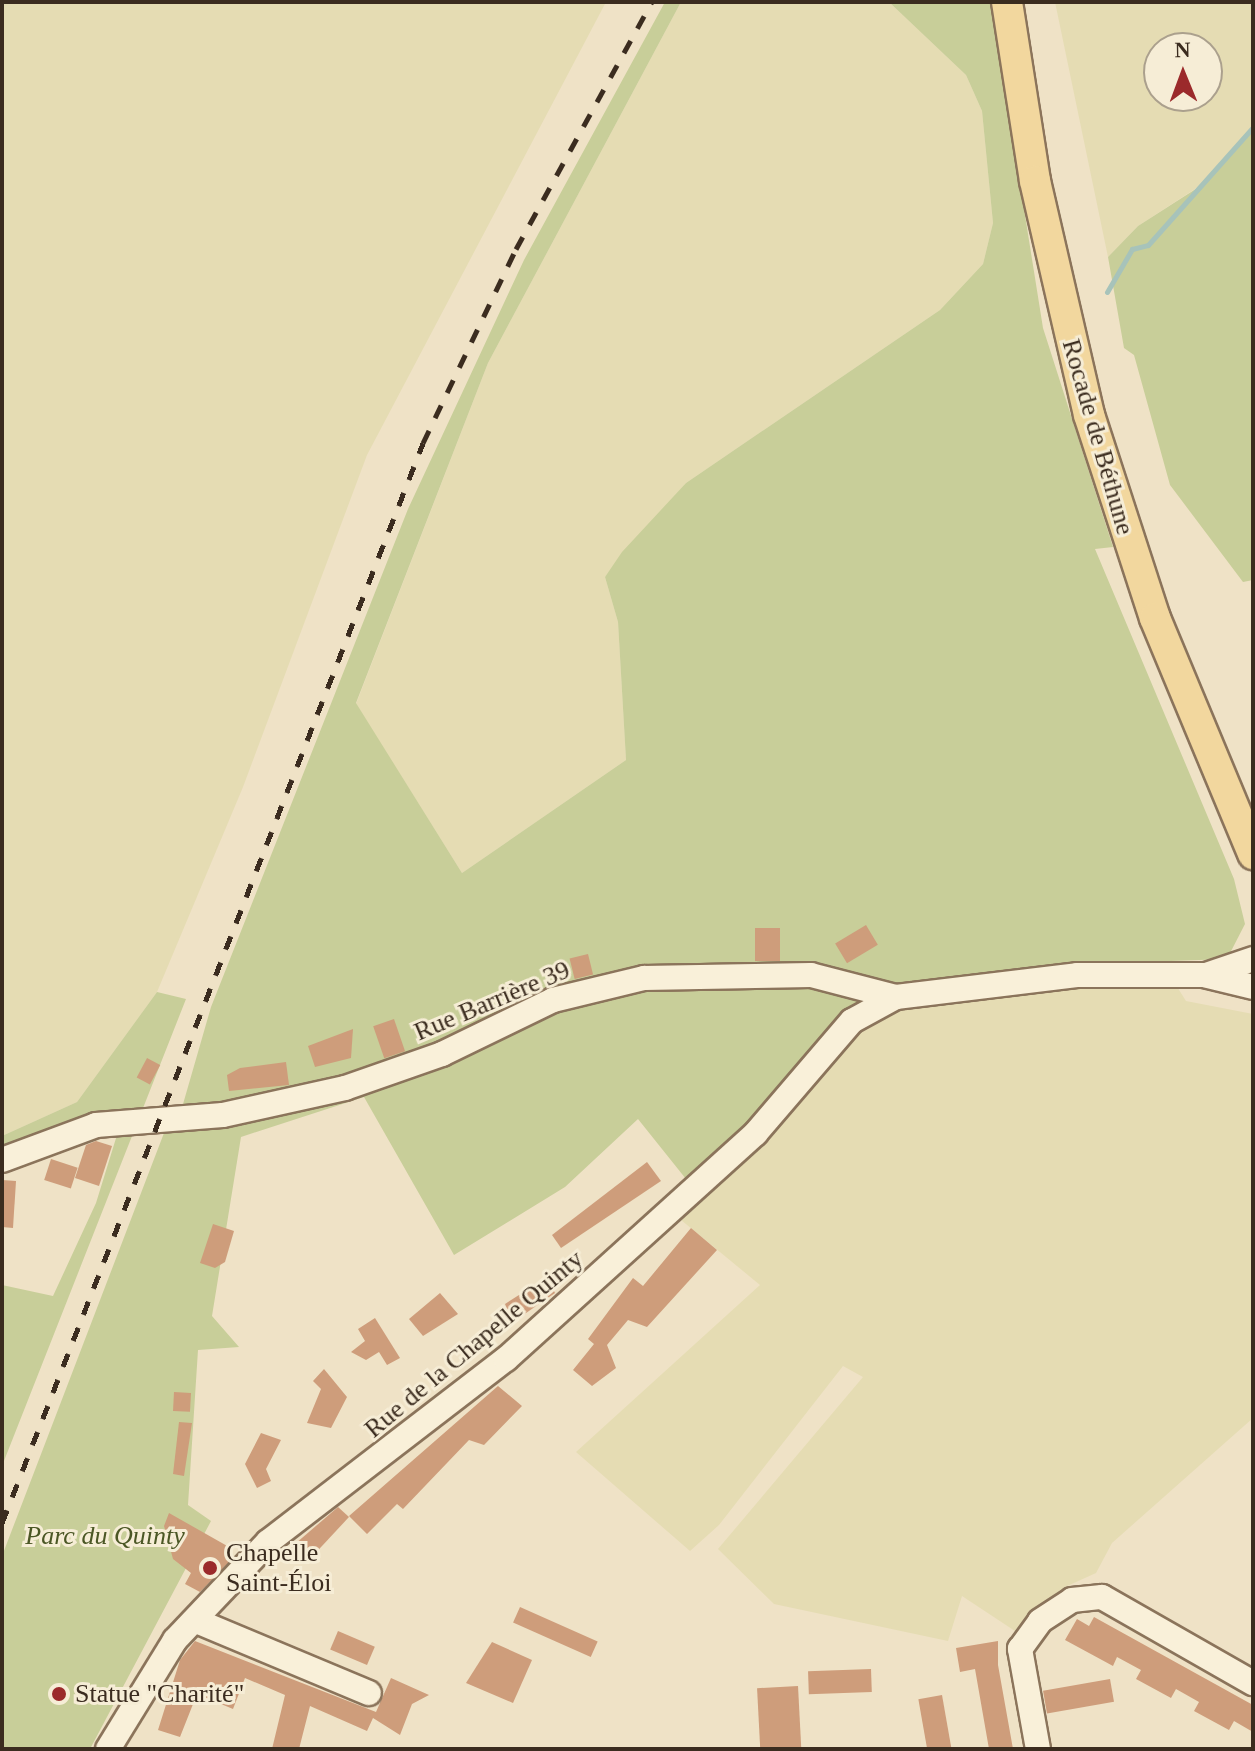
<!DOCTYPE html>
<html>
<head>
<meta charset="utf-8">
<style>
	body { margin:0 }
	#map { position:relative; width:1255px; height:1751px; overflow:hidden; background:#efe2c6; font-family:"Times New Roman",serif }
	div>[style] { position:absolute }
	.farmland>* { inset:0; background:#e5dcb3 }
	.green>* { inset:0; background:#c8ce99 }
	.stream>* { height:5px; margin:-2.5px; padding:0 2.5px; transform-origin:2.5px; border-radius:2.5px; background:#a7c3ba }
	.building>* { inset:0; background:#ce9d7b; transform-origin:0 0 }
	.roads { filter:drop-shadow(2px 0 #8b745b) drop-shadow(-2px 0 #8b745b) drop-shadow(0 2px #8b745b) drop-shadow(0 -2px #8b745b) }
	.minor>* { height:24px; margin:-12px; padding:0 12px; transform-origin:12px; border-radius:12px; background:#f9f0d9 }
	.major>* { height:30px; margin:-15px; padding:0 15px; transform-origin:15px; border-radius:15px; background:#f2d79e }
	.rail>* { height:5px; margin-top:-2.5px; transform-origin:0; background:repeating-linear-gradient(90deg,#3b2c1f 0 14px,transparent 0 28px) }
	.dots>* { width:22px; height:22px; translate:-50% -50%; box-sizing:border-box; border:4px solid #f6edd6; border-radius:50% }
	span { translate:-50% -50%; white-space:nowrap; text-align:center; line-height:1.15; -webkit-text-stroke:6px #f6edd6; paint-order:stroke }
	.street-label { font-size:26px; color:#3b2c1f }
	.park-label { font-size:26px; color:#4b5725; font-style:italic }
	.poi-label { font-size:26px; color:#3b2c1f }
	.left { translate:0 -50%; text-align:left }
	.frame { position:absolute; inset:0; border:4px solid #3b2c1f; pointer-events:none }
	.north { position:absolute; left:1143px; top:32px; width:80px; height:80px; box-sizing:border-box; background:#f6edd6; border:2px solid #aba08d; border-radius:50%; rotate:359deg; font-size:22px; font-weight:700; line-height:32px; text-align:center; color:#3b2c1f }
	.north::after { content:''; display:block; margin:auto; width:28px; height:36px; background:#9b2a2b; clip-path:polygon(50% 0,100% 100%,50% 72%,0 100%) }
</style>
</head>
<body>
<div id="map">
	<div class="farmland">
		<div style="clip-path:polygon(2px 2px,606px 2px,367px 455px,243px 787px,157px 992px,77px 1102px,2px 1136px)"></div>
		<div style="clip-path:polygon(681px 2px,889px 2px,966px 75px,982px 111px,993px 223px,983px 264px,940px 310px,686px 483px,605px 577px,618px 622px,626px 760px,462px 873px,356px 704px,488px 363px)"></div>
		<div style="clip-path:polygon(evenodd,1055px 2px,1253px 2px,1253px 127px,1201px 185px,1138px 226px,1108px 257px,1055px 2px,1159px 48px,1207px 48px,1207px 96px,1159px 96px,1159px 48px)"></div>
		<div style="clip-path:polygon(1169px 974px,1186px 1001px,1253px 1014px,1253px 1418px,1112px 1543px,1096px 1573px,1065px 1587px,1018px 1633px,962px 1596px,948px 1641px,774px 1604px,718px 1549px,863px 1377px,843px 1366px,719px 1525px,690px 1551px,576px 1452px,760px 1285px,675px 1215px,866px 1011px)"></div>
	</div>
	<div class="green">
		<div style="clip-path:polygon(665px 2px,681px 2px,488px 363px,356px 703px,462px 873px,626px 760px,618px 622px,605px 577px,622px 552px,686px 483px,940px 310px,983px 264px,993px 223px,982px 111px,966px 75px,889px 2px,991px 2px,1043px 328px,1113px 547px,1095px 549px,1234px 879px,1245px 924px,1227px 959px,1171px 961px,1169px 974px,866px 1011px,694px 1189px,638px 1119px,565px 1187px,454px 1255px,364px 1097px,241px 1137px,212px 1316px,239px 1347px,198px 1350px,188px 1505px,211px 1521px,90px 1749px,2px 1749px,2px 1556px,164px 1133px,179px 1118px,211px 1007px,408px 509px,524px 260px)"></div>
		<div style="clip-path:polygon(1253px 127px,1253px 580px,1243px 582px,1170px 485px,1134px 355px,1124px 348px,1108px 257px,1138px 226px,1202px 185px)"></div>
		<div style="clip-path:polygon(157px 992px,186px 999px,2px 1466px,2px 1285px,53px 1296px,96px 1203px,121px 1122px,2px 1158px,2px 1136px,77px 1102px)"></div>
	</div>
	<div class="stream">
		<div style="left:1107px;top:292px;width:50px;rotate:-59.8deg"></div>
		<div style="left:1132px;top:249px;width:16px;rotate:-14deg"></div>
		<div style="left:1148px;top:245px;width:158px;rotate:-48.3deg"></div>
	</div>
	<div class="building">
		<div style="left:866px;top:925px;width:23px;height:36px;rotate:59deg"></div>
		<div style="left:755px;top:928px;width:25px;height:33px"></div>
		<div style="left:588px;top:954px;width:21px;height:19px;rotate:76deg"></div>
		<div style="left:394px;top:1019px;width:34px;height:22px;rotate:71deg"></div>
		<div style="clip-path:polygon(353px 1029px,351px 1058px,315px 1067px,308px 1046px)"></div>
		<div style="left:147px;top:1058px;width:15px;height:22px;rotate:28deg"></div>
		<div style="clip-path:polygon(286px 1062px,289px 1085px,229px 1091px,227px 1075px,240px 1068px)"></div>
		<div style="clip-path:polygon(96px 1141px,112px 1146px,99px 1186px,75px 1178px,86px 1145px)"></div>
		<div style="left:51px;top:1159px;width:28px;height:22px;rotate:18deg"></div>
		<div style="clip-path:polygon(647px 1162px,661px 1181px,561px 1248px,552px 1235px)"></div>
		<div style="clip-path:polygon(2px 1180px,16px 1181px,13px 1228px,2px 1227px)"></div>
		<div style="clip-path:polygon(213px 1224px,234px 1231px,225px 1262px,215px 1268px,200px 1263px)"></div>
		<div style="clip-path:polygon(691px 1228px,717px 1250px,647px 1327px,628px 1320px,607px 1345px,616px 1368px,592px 1386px,573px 1370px,594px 1344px,588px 1339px,633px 1278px,643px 1286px)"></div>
		<div style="clip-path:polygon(547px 1277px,555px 1293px,513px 1322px,505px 1304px)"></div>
		<div style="clip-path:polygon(440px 1293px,458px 1314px,423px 1336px,409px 1319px)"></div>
		<div style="clip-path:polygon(375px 1318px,400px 1358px,387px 1365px,379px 1352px,366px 1360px,351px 1352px,365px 1341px,358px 1329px)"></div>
		<div style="clip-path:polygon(324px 1369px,347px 1397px,331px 1428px,307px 1423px,321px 1389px,313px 1381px)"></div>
		<div style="clip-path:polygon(498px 1386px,522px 1406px,484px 1445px,469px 1440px,403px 1509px,397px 1504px,367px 1534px,349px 1516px)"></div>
		<div style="left:174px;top:1392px;width:17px;height:19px;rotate:3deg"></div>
		<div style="clip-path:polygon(179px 1422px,192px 1423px,184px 1476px,173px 1474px)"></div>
		<div style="clip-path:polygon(261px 1433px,281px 1440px,266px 1469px,271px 1481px,257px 1488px,245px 1464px)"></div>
		<div style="clip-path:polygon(338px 1507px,349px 1517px,309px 1560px,288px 1550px)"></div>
		<div style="clip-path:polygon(169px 1513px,229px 1547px,230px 1561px,200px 1592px,185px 1584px,191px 1573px,173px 1559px,164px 1526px)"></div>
		<div style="left:520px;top:1607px;width:85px;height:17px;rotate:24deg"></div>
		<div style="clip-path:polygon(1094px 1617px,1253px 1705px,1253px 1732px,1234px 1721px,1229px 1730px,1194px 1711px,1199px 1702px,1176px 1689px,1171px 1698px,1136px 1679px,1141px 1670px,1117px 1657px,1113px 1666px,1065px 1640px,1077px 1619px,1089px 1626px)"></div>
		<div style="left:338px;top:1631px;width:40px;height:20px;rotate:23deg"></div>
		<div style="clip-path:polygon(195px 1641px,376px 1712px,391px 1678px,429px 1695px,412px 1704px,400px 1735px,373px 1718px,367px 1731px,310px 1706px,299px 1749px,272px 1749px,285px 1695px,245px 1678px,233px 1709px,197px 1694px,180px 1737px,158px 1730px,180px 1660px)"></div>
		<div style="clip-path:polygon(998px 1641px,998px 1665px,1013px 1749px,989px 1749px,975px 1669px,960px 1672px,956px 1648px)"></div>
		<div style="clip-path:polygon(492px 1642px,532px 1660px,513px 1703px,466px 1683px)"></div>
		<div style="left:871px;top:1669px;width:23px;height:63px;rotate:88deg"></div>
		<div style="left:1110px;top:1679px;width:23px;height:68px;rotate:80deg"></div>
		<div style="left:798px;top:1686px;width:63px;height:41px;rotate:87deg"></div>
		<div style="left:942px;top:1695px;width:55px;height:24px;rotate:80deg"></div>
	</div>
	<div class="roads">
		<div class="minor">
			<div style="left:1206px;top:975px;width:50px;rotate:-18.8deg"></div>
			<div style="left:2px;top:1160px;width:100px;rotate:-20.4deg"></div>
			<div style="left:96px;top:1125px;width:127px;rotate:-4.5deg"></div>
			<div style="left:223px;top:1115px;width:125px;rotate:-12.5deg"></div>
			<div style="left:345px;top:1088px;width:103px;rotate:-19.3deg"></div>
			<div style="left:442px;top:1054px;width:123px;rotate:-25.9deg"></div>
			<div style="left:553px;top:1000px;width:94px;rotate:-13.6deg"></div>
			<div style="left:644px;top:978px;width:167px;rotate:-1deg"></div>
			<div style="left:811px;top:975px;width:88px;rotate:14.5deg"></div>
			<div style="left:896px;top:997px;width:182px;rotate:-6.9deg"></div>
			<div style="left:1077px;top:975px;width:127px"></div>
			<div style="left:1204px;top:975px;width:50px;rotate:13.8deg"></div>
			<div style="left:199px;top:1622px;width:184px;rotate:22.7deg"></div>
			<div style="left:108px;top:1749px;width:128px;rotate:-58.4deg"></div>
			<div style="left:175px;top:1640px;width:135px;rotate:-46.5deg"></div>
			<div style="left:268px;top:1542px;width:300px;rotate:-37.6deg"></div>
			<div style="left:506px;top:1359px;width:336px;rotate:-42.1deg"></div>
			<div style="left:755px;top:1134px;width:149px;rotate:-49.4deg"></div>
			<div style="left:852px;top:1021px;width:50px;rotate:-28.6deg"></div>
			<div style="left:1038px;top:1749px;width:102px;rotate:-100.2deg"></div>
			<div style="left:1020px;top:1649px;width:34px;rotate:-54deg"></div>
			<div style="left:1040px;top:1621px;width:38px;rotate:-33deg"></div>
			<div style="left:1072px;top:1600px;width:30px;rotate:-6deg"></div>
			<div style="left:1102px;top:1597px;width:174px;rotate:29.7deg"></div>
		</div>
		<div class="major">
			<div style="left:1007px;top:2px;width:181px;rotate:81.1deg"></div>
			<div style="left:1035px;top:181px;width:240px;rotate:77deg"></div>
			<div style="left:1089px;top:415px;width:213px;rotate:72deg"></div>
			<div style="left:1155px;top:618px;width:256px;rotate:67.4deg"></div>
		</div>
	</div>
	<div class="rail">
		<div style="left:2px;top:1523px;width:1159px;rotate:-68.7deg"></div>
		<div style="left:423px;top:443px;width:215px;rotate:-64.4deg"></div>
		<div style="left:516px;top:249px;width:282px;rotate:-61.2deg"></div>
	</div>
	<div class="dots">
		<div style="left:210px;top:1568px;background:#9b2a2b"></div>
		<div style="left:59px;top:1694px;background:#9b2a2b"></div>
	</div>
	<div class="street-label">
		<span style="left:1098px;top:437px;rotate:74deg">Rocade de Béthune</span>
		<span style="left:492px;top:1001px;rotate:-23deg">Rue Barrière 39</span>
		<span style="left:474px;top:1344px;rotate:-40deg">Rue de la Chapelle Quinty</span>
	</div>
	<div class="park-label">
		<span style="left:105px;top:1536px">Parc du Quinty</span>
	</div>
	<div class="poi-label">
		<span class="left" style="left:226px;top:1568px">Chapelle<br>Saint-Éloi</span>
		<span class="left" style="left:75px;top:1694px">Statue "Charité"</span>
	</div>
	<div class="frame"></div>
	<div class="north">N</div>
</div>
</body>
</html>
